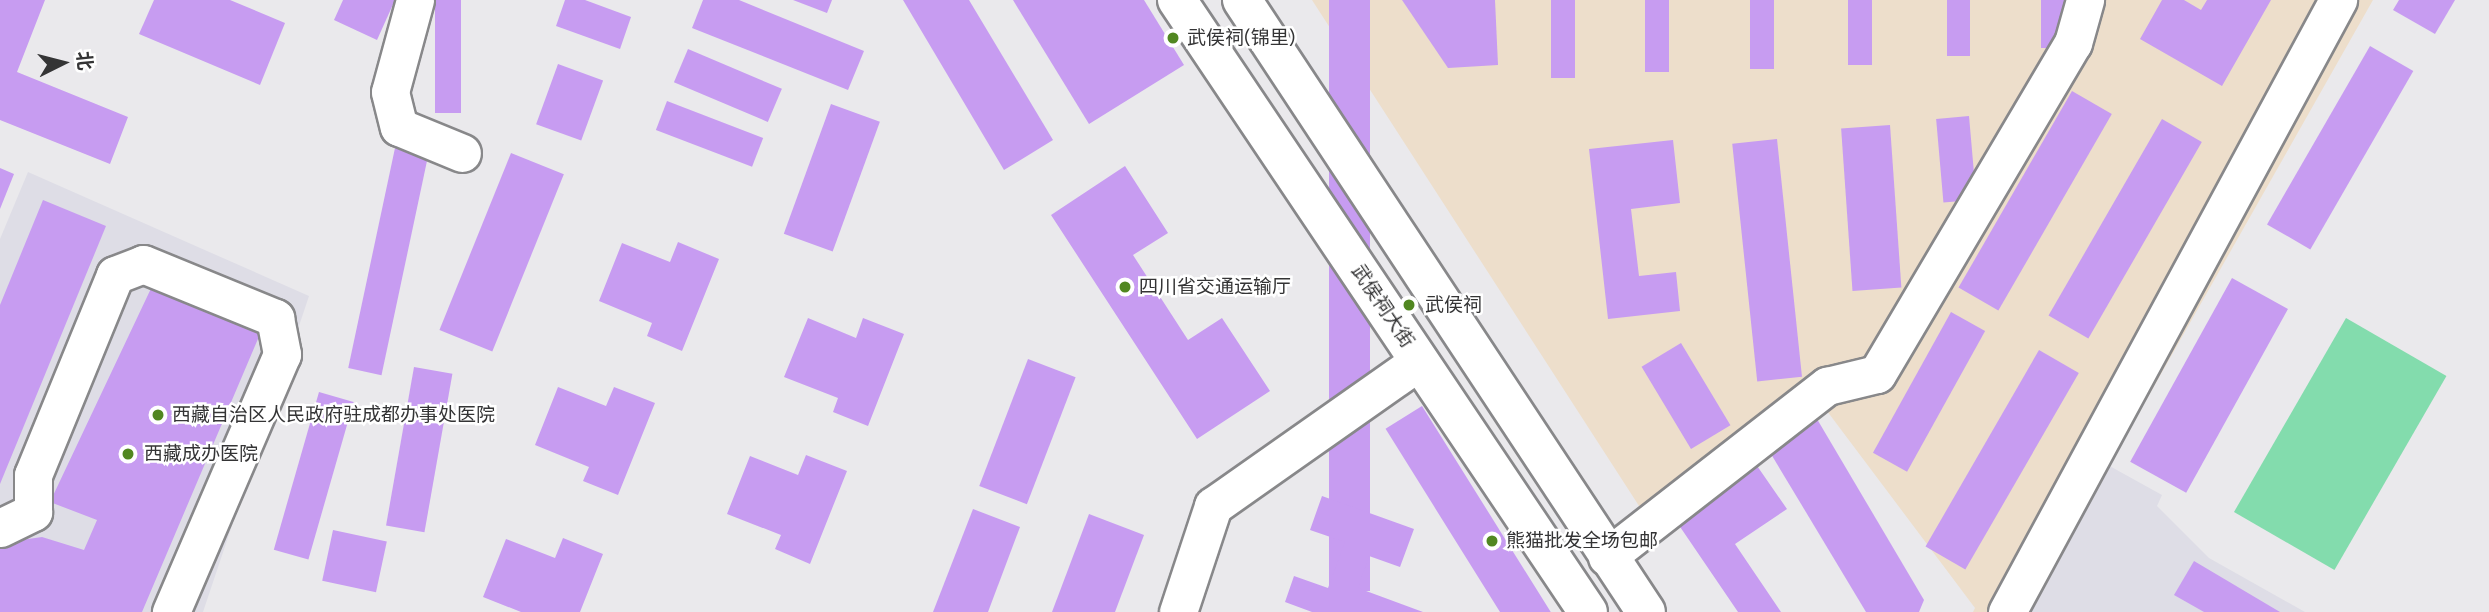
<!DOCTYPE html>
<html>
<head>
<meta charset="utf-8">
<style>
	body { margin:0 }
	#map { position:relative; width:2489px; height:612px; overflow:hidden; background:#eae9ec; font-family:Figtree,"Noto Sans SC",sans-serif }
	div>[style] { position:absolute }
	.built>* { inset:0; background:#dedde6 }
	.industrial>* { inset:0; background:#eddecb }
	.green>* { inset:0; background:#83dcad; transform-origin:0 0 }
	.building>* { inset:0; background:#c79cf1; transform-origin:0 0 }
	.roads { filter:drop-shadow(2px 0 #88888a) drop-shadow(-2px 0 #88888a) drop-shadow(0 2px #88888a) drop-shadow(0 -2px #88888a) }
	.minor>* { height:37px; margin:-18.5px; padding:0 18.5px; transform-origin:18.5px; border-radius:18.5px; background:#fff }
	.major>* { height:38px; margin:-19px; padding:0 19px; transform-origin:19px; border-radius:19px; background:#fff }
	.dots>* { width:19px; height:19px; translate:-50% -50%; box-sizing:border-box; border:4px solid #fff; border-radius:50% }
	span { translate:-50% -50%; white-space:nowrap; text-align:center; line-height:1.15; -webkit-text-stroke:5px #fff; paint-order:stroke }
	.poi-label { font-size:19px; color:#343435 }
	.left { translate:0 -50%; text-align:left }
	.street-label { font-size:19px; color:#343435 }
	.north { position:absolute; left:28px; top:28px; width:70px; height:70px; -webkit-text-stroke:5px #fff; paint-order:stroke; rotate:84deg; font-size:19px; font-weight:700; line-height:28px; text-align:center; color:#343435 }
	.north::after { content:''; display:block; margin:auto; width:24px; height:32px; background:#343435; clip-path:polygon(50% 0,100% 100%,50% 72%,0 100%) }
</style>
</head>
<body>
<div id="map">
	<div class="built">
		<div style="clip-path:polygon(28px 172px,309px 296px,203px 612px,0 612px,0 239px)"></div>
		<div style="clip-path:polygon(2106px 464px,2162px 495px,2157px 506px,2209px 558px,2305px 612px,2026px 612px)"></div>
	</div>
	<div class="industrial">
		<div style="clip-path:polygon(1312px 0,2373px 0,2026px 612px,1973px 612px,1975px 608px,1824px 407px,1652px 526px)"></div>
	</div>
	<div class="green">
		<div style="left:2346px;top:318px;width:116px;height:224px;rotate:30deg"></div>
	</div>
	<div class="building">
		<div style="clip-path:polygon(0 0,45px 0,17px 72px,128px 117px,110px 164px,0 120px)"></div>
		<div style="clip-path:polygon(154px 0,230px 0,285px 23px,260px 85px,139px 34px)"></div>
		<div style="clip-path:polygon(343px 0,395px 0,377px 40px,334px 20px)"></div>
		<div style="left:435px;top:0;width:26px;height:113px"></div>
		<div style="clip-path:polygon(565px 0,585px 0,631px 17px,620px 49px,556px 26px)"></div>
		<div style="clip-path:polygon(703px 0,739px 0,864px 51px,848px 90px,692px 28px)"></div>
		<div style="clip-path:polygon(793px 0,832px 0,827px 13px)"></div>
		<div style="clip-path:polygon(903px 0,969px 0,1053px 140px,1004px 170px)"></div>
		<div style="clip-path:polygon(1013px 0,1144px 0,1184px 65px,1089px 124px)"></div>
		<div style="left:1329px;top:0;width:41px;height:591px"></div>
		<div style="clip-path:polygon(1402px 0,1495px 0,1498px 65px,1448px 68px)"></div>
		<div style="left:1551px;top:0;width:24px;height:78px"></div>
		<div style="left:1645px;top:0;width:24px;height:72px"></div>
		<div style="left:1750px;top:0;width:24px;height:69px"></div>
		<div style="left:1848px;top:0;width:24px;height:65px"></div>
		<div style="left:1947px;top:0;width:23px;height:56px"></div>
		<div style="left:2041px;top:0;width:24px;height:48px"></div>
		<div style="clip-path:polygon(2162px 0,2184px 0,2201px 10px,2207px 0,2271px 0,2222px 86px,2140px 39px)"></div>
		<div style="clip-path:polygon(2399px 0,2455px 0,2435px 34px,2393px 10px)"></div>
		<div style="left:2370px;top:46px;width:50px;height:206px;rotate:30deg"></div>
		<div style="left:688px;top:49px;width:102px;height:36px;rotate:23deg"></div>
		<div style="left:558px;top:64px;width:48px;height:64px;rotate:20deg"></div>
		<div style="left:2072px;top:91px;width:46px;height:227px;rotate:30deg"></div>
		<div style="left:667px;top:101px;width:103px;height:31px;rotate:21deg"></div>
		<div style="left:831px;top:104px;width:52px;height:138px;rotate:20deg"></div>
		<div style="left:1969px;top:116px;width:84px;height:33px;rotate:85deg"></div>
		<div style="left:2162px;top:119px;width:46px;height:227px;rotate:30deg"></div>
		<div style="left:1890px;top:125px;width:163px;height:49px;rotate:86deg"></div>
		<div style="left:1777px;top:139px;width:239px;height:45px;rotate:84deg"></div>
		<div style="clip-path:polygon(1673px 140px,1680px 203px,1631px 209px,1639px 276px,1676px 272px,1680px 311px,1608px 319px,1589px 149px)"></div>
		<div style="left:395px;top:148px;width:34px;height:225px;rotate:12deg"></div>
		<div style="left:511px;top:153px;width:57px;height:191px;rotate:22deg"></div>
		<div style="clip-path:polygon(1125px 166px,1168px 233px,1133px 255px,1188px 340px,1222px 318px,1270px 391px,1197px 439px,1051px 215px)"></div>
		<div style="clip-path:polygon(0 168px,14px 174px,0 209px)"></div>
		<div style="clip-path:polygon(43px 200px,106px 226px,0 484px,0 305px)"></div>
		<div style="clip-path:polygon(678px 242px,719px 259px,682px 351px,647px 336px,652px 323px,599px 301px,622px 243px,670px 262px)"></div>
		<div style="left:2232px;top:278px;width:64px;height:210px;rotate:29deg"></div>
		<div style="clip-path:polygon(155px 280px,263px 327px,142px 612px,0 612px,0 543px,42px 537px,84px 550px,97px 520px,50px 502px)"></div>
		<div style="left:1951px;top:312px;width:39px;height:161px;rotate:29deg"></div>
		<div style="clip-path:polygon(808px 318px,856px 338px,863px 318px,904px 334px,868px 426px,833px 412px,838px 398px,784px 377px)"></div>
		<div style="left:1681px;top:343px;width:96px;height:46px;rotate:59deg"></div>
		<div style="left:2039px;top:350px;width:46px;height:227px;rotate:30deg"></div>
		<div style="left:1028px;top:359px;width:51px;height:136px;rotate:21deg"></div>
		<div style="left:414px;top:367px;width:39px;height:161px;rotate:10deg"></div>
		<div style="clip-path:polygon(558px 387px,606px 406px,614px 387px,655px 403px,618px 495px,583px 481px,589px 467px,535px 445px)"></div>
		<div style="left:319px;top:392px;width:36px;height:164px;rotate:16deg"></div>
		<div style="left:1422px;top:406px;width:243px;height:43px;rotate:58deg"></div>
		<div style="clip-path:polygon(1817px 419px,1924px 600px,1919px 612px,1866px 612px,1768px 449px)"></div>
		<div style="clip-path:polygon(806px 455px,847px 471px,810px 564px,775px 549px,781px 535px,727px 514px,750px 456px,798px 475px)"></div>
		<div style="clip-path:polygon(1753px 460px,1787px 509px,1735px 544px,1781px 612px,1738px 612px,1672px 515px)"></div>
		<div style="clip-path:polygon(1322px 496px,1414px 529px,1400px 567px,1369px 556px,1358px 588px,1423px 612px,1312px 612px,1285px 602px,1294px 576px,1328px 588px,1345px 542px,1310px 530px)"></div>
		<div style="clip-path:polygon(973px 509px,1020px 527px,988px 612px,933px 612px)"></div>
		<div style="clip-path:polygon(1089px 514px,1144px 535px,1115px 612px,1052px 612px)"></div>
		<div style="left:333px;top:530px;width:55px;height:52px;rotate:12deg"></div>
		<div style="clip-path:polygon(563px 538px,603px 554px,580px 612px,521px 612px,483px 597px,506px 539px,555px 558px)"></div>
		<div style="clip-path:polygon(2194px 561px,2280px 612px,2204px 612px,2174px 595px)"></div>
	</div>
	<div class="roads">
		<div class="minor">
			<div style="left:415px;top:0;width:95px;rotate:105.2deg"></div>
			<div style="left:390px;top:92px;width:36px;rotate:76deg"></div>
			<div style="left:399px;top:127px;width:68px;rotate:22.4deg"></div>
			<div style="left:0;top:528px;width:37px;rotate:-26deg"></div>
			<div style="left:33px;top:512px;width:37px;rotate:-90deg"></div>
			<div style="left:33px;top:475px;width:216px;rotate:-67.7deg"></div>
			<div style="left:115px;top:275px;width:30px;rotate:-21deg"></div>
			<div style="left:143px;top:264px;width:143px;rotate:22.2deg"></div>
			<div style="left:275px;top:318px;width:37px;rotate:79deg"></div>
			<div style="left:282px;top:354px;width:281px;rotate:113.3deg"></div>
			<div style="left:1607px;top:557px;width:279px;rotate:-37.9deg"></div>
			<div style="left:1827px;top:386px;width:51px;rotate:-13.5deg"></div>
			<div style="left:1877px;top:374px;width:385px;rotate:-59.4deg"></div>
			<div style="left:2073px;top:43px;width:45px;rotate:-74.4deg"></div>
			<div style="left:1178px;top:612px;width:112px;rotate:-71.7deg"></div>
			<div style="left:1213px;top:506px;width:252px;rotate:-35.1deg"></div>
			<div style="left:2007px;top:612px;width:696px;rotate:-61.59deg"></div>
		</div>
		<div class="major">
			<div style="left:1177px;top:0;width:737px;rotate:56.12deg"></div>
			<div style="left:1242px;top:0;width:733px;rotate:56.57deg"></div>
		</div>
	</div>
	<div class="dots">
		<div style="left:1173px;top:38px;background:#518721"></div>
		<div style="left:1125px;top:287px;background:#518721"></div>
		<div style="left:1409px;top:305px;background:#518721"></div>
		<div style="left:158px;top:415px;background:#518721"></div>
		<div style="left:128px;top:454px;background:#518721"></div>
		<div style="left:1492px;top:541px;background:#518721"></div>
	</div>
	<div class="poi-label">
		<span class="left" style="left:1187px;top:38px">武侯祠(锦里)</span>
		<span class="left" style="left:1139px;top:287px">四川省交通运输厅</span>
		<span class="left" style="left:1425px;top:305px">武侯祠</span>
		<span class="left" style="left:172px;top:415px">西藏自治区人民政府驻成都办事处医院</span>
		<span class="left" style="left:144px;top:454px">西藏成办医院</span>
		<span class="left" style="left:1506px;top:541px">熊猫批发全场包邮</span>
	</div>
	<div class="street-label">
		<span style="left:1383px;top:306px;rotate:56deg">武侯祠大街</span>
	</div>
	<div class="north">北</div>
</div>
</body>
</html>
